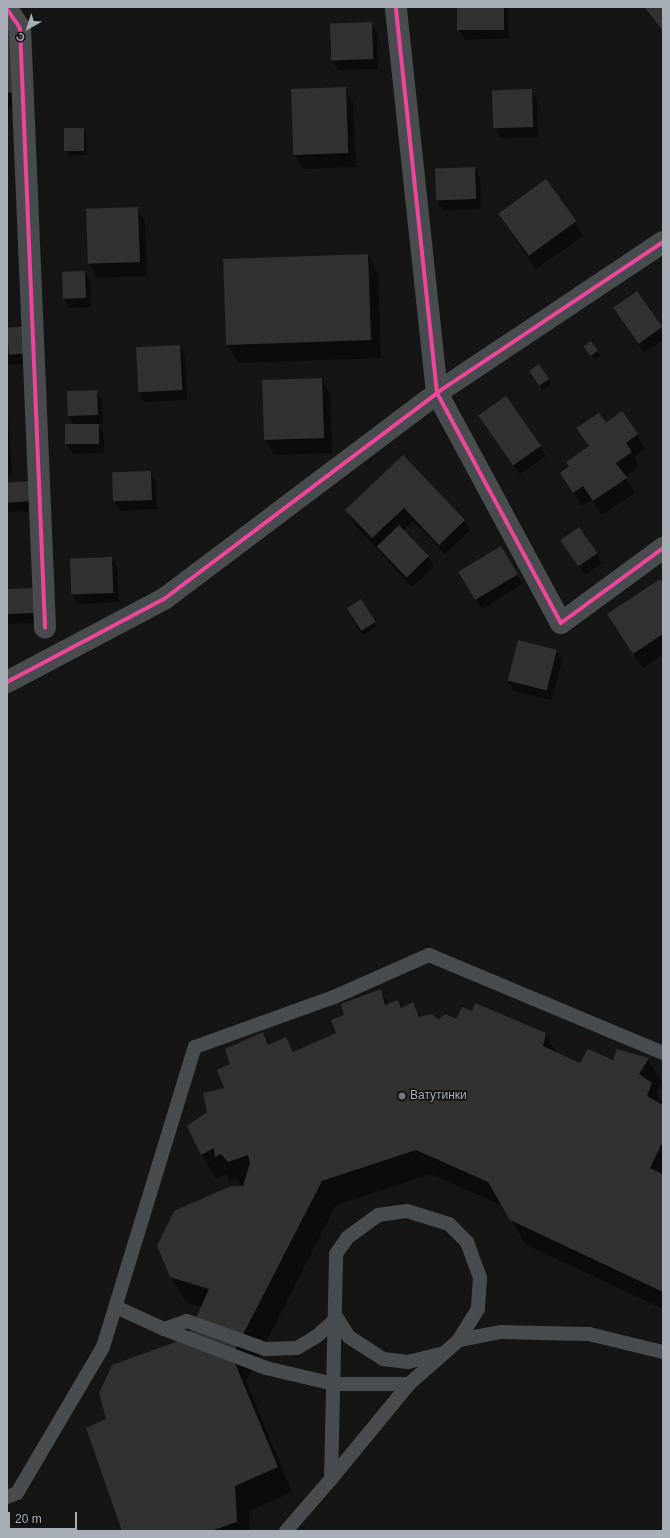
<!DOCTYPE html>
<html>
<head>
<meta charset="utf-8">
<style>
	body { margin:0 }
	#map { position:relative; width:670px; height:1538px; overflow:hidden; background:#151515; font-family:Arial,sans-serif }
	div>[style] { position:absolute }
	.shadow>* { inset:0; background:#0007; transform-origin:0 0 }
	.building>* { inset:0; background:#313132; transform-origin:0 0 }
	.lane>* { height:14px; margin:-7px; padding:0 7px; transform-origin:7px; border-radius:7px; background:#494c4e }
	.street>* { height:22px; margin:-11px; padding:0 11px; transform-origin:11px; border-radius:11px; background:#494c4e }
	.cycleway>* { height:4px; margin:-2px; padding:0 2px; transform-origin:2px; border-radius:2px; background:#ed469a }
	.dots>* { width:11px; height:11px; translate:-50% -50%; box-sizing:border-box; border:2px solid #0f1011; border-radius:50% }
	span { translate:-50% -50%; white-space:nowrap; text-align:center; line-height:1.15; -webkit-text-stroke:3px #0f1011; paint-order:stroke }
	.poi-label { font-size:12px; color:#a7aeb5 }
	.left { translate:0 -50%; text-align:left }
	.frame { position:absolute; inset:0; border:8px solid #a7aeb5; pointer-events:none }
	.north { position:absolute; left:8px; top:8px; width:40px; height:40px; -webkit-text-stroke:3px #0f1011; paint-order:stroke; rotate:219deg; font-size:11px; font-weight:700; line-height:16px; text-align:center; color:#a7aeb5 }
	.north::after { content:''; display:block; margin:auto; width:14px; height:18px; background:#a7aeb5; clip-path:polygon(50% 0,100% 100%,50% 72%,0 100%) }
	.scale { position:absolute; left:8px; top:1512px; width:69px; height:18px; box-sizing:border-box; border:2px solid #a7aeb5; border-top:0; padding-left:5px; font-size:12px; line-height:14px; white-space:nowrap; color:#a7aeb5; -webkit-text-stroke:3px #0f1011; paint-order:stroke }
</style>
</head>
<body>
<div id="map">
	<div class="shadow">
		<div style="clip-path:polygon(458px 7px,508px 7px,509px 38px,465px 40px,459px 30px)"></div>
		<div style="clip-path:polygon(644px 7px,663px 7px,663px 32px,649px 14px)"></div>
		<div style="clip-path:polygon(371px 23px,377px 33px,378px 69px,338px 70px,332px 60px)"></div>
		<div style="clip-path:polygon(7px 32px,22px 107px,7px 108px)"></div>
		<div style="clip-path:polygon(345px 88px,353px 103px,356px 167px,303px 169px,295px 154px)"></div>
		<div style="clip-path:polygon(531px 90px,537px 100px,538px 137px,500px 138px,495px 128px)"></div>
		<div style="clip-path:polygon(83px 129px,86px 133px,87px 155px,69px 155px,66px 150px)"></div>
		<div style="clip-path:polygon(475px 168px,480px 178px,481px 209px,442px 210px,437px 200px)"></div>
		<div style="clip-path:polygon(137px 208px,145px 222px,147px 276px,97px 278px,89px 264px)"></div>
		<div style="clip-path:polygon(499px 214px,575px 222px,583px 236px,536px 269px)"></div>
		<div style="clip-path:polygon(368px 255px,378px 274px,381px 358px,238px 363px,228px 344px)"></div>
		<div style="clip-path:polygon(84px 272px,90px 282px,91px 307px,69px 308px,64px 298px)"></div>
		<div style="clip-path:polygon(614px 309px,661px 327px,663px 339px,644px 353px)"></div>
		<div style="clip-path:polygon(7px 329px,40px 363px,7px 365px)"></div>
		<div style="clip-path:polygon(591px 342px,600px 356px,595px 360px,588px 351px)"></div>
		<div style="clip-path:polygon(180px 346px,185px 356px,187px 400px,144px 402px,139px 392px,137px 348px)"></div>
		<div style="clip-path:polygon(539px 365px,551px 384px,543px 390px,533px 376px)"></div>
		<div style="clip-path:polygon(321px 379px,330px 394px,332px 453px,274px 455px,266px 440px)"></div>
		<div style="clip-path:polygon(96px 391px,102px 401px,103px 424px,98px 424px,104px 435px,104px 453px,73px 454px,67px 445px,75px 426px,69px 416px)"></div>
		<div style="clip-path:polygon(505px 397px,546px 456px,520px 474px,485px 425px)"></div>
		<div style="clip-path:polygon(7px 404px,12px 475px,7px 475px)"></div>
		<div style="clip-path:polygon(605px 424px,637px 434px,645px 449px,634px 457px,639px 467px,625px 477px,635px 493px,602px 515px,592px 500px,582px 506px,561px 473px,589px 447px,578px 429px)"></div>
		<div style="clip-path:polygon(403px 456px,464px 521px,470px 530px,445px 554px,413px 521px,403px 530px,428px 557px,434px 566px,412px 587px,355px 525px,347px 510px)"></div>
		<div style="clip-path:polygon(150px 472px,156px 482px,157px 509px,120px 511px,114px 501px)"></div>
		<div style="clip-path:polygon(7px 483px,41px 511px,7px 512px)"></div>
		<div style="clip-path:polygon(567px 550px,596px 553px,602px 563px,585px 575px)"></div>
		<div style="clip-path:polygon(112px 558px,117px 568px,119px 602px,78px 604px,72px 594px)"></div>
		<div style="clip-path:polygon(517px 574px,522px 584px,482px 609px,465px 582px)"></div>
		<div style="clip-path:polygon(663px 585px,663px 654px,643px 668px,617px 629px)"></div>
		<div style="clip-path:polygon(35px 589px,41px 623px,7px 624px,7px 590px)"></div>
		<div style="left:361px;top:600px;width:31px;height:17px;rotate:59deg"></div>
		<div style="clip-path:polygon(556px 651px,562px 661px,551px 700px,514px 691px,508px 681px)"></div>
		<div style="clip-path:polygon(380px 990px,389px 1004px,398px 1001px,402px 1008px,413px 1003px,421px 1018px,438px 1021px,456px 1020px,545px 1033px,557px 1053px,580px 1064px,648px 1059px,662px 1083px,656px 1093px,663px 1104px,663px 1309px,525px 1244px,503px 1206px,431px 1174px,336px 1205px,246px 1381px,292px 1492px,249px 1511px,250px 1531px,123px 1531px,107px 1420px,188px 1339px,202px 1307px,186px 1302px,171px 1277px,243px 1187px,236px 1178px,230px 1181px,226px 1174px,216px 1179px,202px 1154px,209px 1113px,226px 1089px,232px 1064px,263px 1033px,270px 1045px,286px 1038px,294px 1053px,338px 1033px,345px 1016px)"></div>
	</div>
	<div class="building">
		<div style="left:457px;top:7px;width:47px;height:23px"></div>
		<div style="clip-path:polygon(644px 7px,663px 7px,663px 31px)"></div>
		<div style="left:372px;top:22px;width:37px;height:42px;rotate:88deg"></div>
		<div style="clip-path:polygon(10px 30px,15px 92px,7px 93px,7px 31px)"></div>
		<div style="left:346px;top:87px;width:66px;height:55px;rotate:88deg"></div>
		<div style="left:532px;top:89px;width:38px;height:40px;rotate:88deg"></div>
		<div style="left:64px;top:128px;width:20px;height:23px"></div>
		<div style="left:475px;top:167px;width:32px;height:40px;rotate:88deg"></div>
		<div style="left:546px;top:179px;width:52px;height:59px;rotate:54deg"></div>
		<div style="left:138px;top:207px;width:55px;height:52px;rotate:88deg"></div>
		<div style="left:368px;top:254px;width:86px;height:145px;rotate:88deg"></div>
		<div style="left:85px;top:271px;width:27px;height:23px;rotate:88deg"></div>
		<div style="left:637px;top:291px;width:44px;height:29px;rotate:55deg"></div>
		<div style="left:33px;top:326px;width:27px;height:26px;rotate:86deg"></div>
		<div style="left:591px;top:341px;width:12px;height:9px;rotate:55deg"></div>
		<div style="left:180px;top:345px;width:45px;height:44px;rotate:87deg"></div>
		<div style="left:539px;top:364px;width:18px;height:12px;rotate:56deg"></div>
		<div style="left:322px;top:378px;width:60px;height:60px;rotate:88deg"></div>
		<div style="left:97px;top:390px;width:25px;height:30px;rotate:88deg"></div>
		<div style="left:506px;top:396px;width:61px;height:34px;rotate:55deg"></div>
		<div style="clip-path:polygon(622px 411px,638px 434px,626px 443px,632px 452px,616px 463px,627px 478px,593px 501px,583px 486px,573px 493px,560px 473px,569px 466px,566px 462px,589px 446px,576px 428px,599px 413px,606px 423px)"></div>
		<div style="left:99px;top:424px;width:20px;height:34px;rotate:90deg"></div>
		<div style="clip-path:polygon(403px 455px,465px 520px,439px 545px,404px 508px,372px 538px,345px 510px)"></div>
		<div style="left:151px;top:471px;width:29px;height:39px;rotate:88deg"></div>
		<div style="left:35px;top:481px;width:20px;height:28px;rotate:87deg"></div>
		<div style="left:399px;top:525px;width:43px;height:31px;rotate:46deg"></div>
		<div style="left:579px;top:527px;width:32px;height:23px;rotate:55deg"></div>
		<div style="left:501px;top:546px;width:33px;height:50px;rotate:59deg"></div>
		<div style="left:112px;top:557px;width:36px;height:42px;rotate:88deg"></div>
		<div style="clip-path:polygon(660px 579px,663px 583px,663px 634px,633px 654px,607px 614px)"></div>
		<div style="left:35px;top:588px;width:25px;height:28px;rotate:88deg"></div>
		<div style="left:361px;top:599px;width:27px;height:17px;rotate:57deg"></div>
		<div style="left:518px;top:640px;width:40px;height:42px;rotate:14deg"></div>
		<div style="clip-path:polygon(381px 989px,385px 1005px,398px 1000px,401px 1008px,413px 1002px,419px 1017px,432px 1014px,438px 1020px,445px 1014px,456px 1019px,462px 1007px,472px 1011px,475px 1003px,546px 1033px,543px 1046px,580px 1063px,588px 1049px,613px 1060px,617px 1049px,649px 1058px,639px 1074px,652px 1083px,647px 1096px,663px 1105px,663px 1141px,650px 1168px,663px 1174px,663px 1292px,510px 1220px,488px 1182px,416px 1150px,322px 1181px,232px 1356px,278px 1467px,235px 1486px,237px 1522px,211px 1531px,122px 1531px,86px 1428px,106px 1419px,99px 1393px,112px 1365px,187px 1338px,209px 1289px,170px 1277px,157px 1246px,174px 1211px,231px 1186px,243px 1186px,250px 1163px,248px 1155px,228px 1162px,221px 1154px,215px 1157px,214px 1148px,201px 1155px,187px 1126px,207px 1112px,203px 1093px,224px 1088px,217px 1070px,230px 1064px,225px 1049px,263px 1032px,268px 1045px,286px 1037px,293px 1052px,336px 1033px,331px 1020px,344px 1015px,341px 1004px)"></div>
	</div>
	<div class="lane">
		<div style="left:116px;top:1307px;width:53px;rotate:24.6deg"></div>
		<div style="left:164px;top:1329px;width:109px;rotate:20.9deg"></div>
		<div style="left:266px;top:1368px;width:70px;rotate:13.2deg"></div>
		<div style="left:334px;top:1384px;width:75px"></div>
		<div style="left:164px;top:1329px;width:24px;rotate:-19deg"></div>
		<div style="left:187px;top:1321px;width:83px;rotate:19.7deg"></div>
		<div style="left:265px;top:1349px;width:32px;rotate:-2deg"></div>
		<div style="left:297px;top:1348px;width:23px;rotate:-31deg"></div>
		<div style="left:317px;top:1336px;width:27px;rotate:-42deg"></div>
		<div style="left:337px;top:1318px;width:22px;rotate:58deg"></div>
		<div style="left:349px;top:1337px;width:40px;rotate:32.9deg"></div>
		<div style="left:383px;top:1359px;width:25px;rotate:7deg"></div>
		<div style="left:408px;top:1362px;width:32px;rotate:-14deg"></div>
		<div style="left:331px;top:1479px;width:123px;rotate:-50.6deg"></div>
		<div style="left:409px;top:1384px;width:67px;rotate:-41.3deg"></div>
		<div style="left:459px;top:1340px;width:43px;rotate:-10.8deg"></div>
		<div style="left:501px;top:1332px;width:88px;rotate:1.3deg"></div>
		<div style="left:589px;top:1334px;width:76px;rotate:13.7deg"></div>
		<div style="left:7px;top:1497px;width:11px;rotate:-22deg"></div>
		<div style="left:17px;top:1493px;width:169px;rotate:-59.5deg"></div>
		<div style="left:103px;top:1347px;width:314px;rotate:-73deg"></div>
		<div style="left:195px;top:1047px;width:148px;rotate:-19.8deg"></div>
		<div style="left:334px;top:997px;width:104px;rotate:-23.9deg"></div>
		<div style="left:429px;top:955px;width:254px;rotate:22.7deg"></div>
		<div style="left:286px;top:1531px;width:69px;rotate:-49.1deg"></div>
		<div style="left:331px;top:1479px;width:225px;rotate:-88.7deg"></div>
		<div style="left:336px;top:1254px;width:21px;rotate:-55deg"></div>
		<div style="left:348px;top:1237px;width:37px;rotate:-36deg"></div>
		<div style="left:378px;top:1215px;width:29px;rotate:-8deg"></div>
		<div style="left:407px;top:1211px;width:44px;rotate:17.2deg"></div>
		<div style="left:449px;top:1224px;width:25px;rotate:45deg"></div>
		<div style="left:467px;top:1242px;width:38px;rotate:70deg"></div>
		<div style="left:480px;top:1278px;width:31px;rotate:94deg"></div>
		<div style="left:478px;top:1309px;width:36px;rotate:122deg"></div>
	</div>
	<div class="street">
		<div style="left:7px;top:9px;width:23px;rotate:56deg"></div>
		<div style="left:20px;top:28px;width:600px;rotate:87.61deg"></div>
		<div style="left:663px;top:242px;width:272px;rotate:146.3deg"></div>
		<div style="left:437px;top:393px;width:261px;rotate:61.7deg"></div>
		<div style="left:561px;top:623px;width:127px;rotate:-36.3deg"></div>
		<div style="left:7px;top:682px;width:178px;rotate:-27.9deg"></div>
		<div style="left:164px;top:599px;width:342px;rotate:-37deg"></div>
		<div style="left:437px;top:393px;width:388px;rotate:-96.1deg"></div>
	</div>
	<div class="cycleway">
		<div style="left:7px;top:9px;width:23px;rotate:56deg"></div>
		<div style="left:20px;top:28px;width:600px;rotate:87.61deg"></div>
		<div style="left:663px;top:242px;width:272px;rotate:146.3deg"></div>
		<div style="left:437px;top:393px;width:261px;rotate:61.7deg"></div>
		<div style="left:561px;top:623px;width:127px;rotate:-36.3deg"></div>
		<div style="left:7px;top:682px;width:178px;rotate:-27.9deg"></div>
		<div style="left:164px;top:599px;width:342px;rotate:-37deg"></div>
		<div style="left:437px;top:393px;width:388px;rotate:-96.1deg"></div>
	</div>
	<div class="dots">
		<div style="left:402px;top:1096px;background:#74787d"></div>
	</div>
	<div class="poi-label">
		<span class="left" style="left:410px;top:1096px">Ватутинки</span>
	</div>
	<div class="frame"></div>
	<div class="north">С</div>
	<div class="scale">20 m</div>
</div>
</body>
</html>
